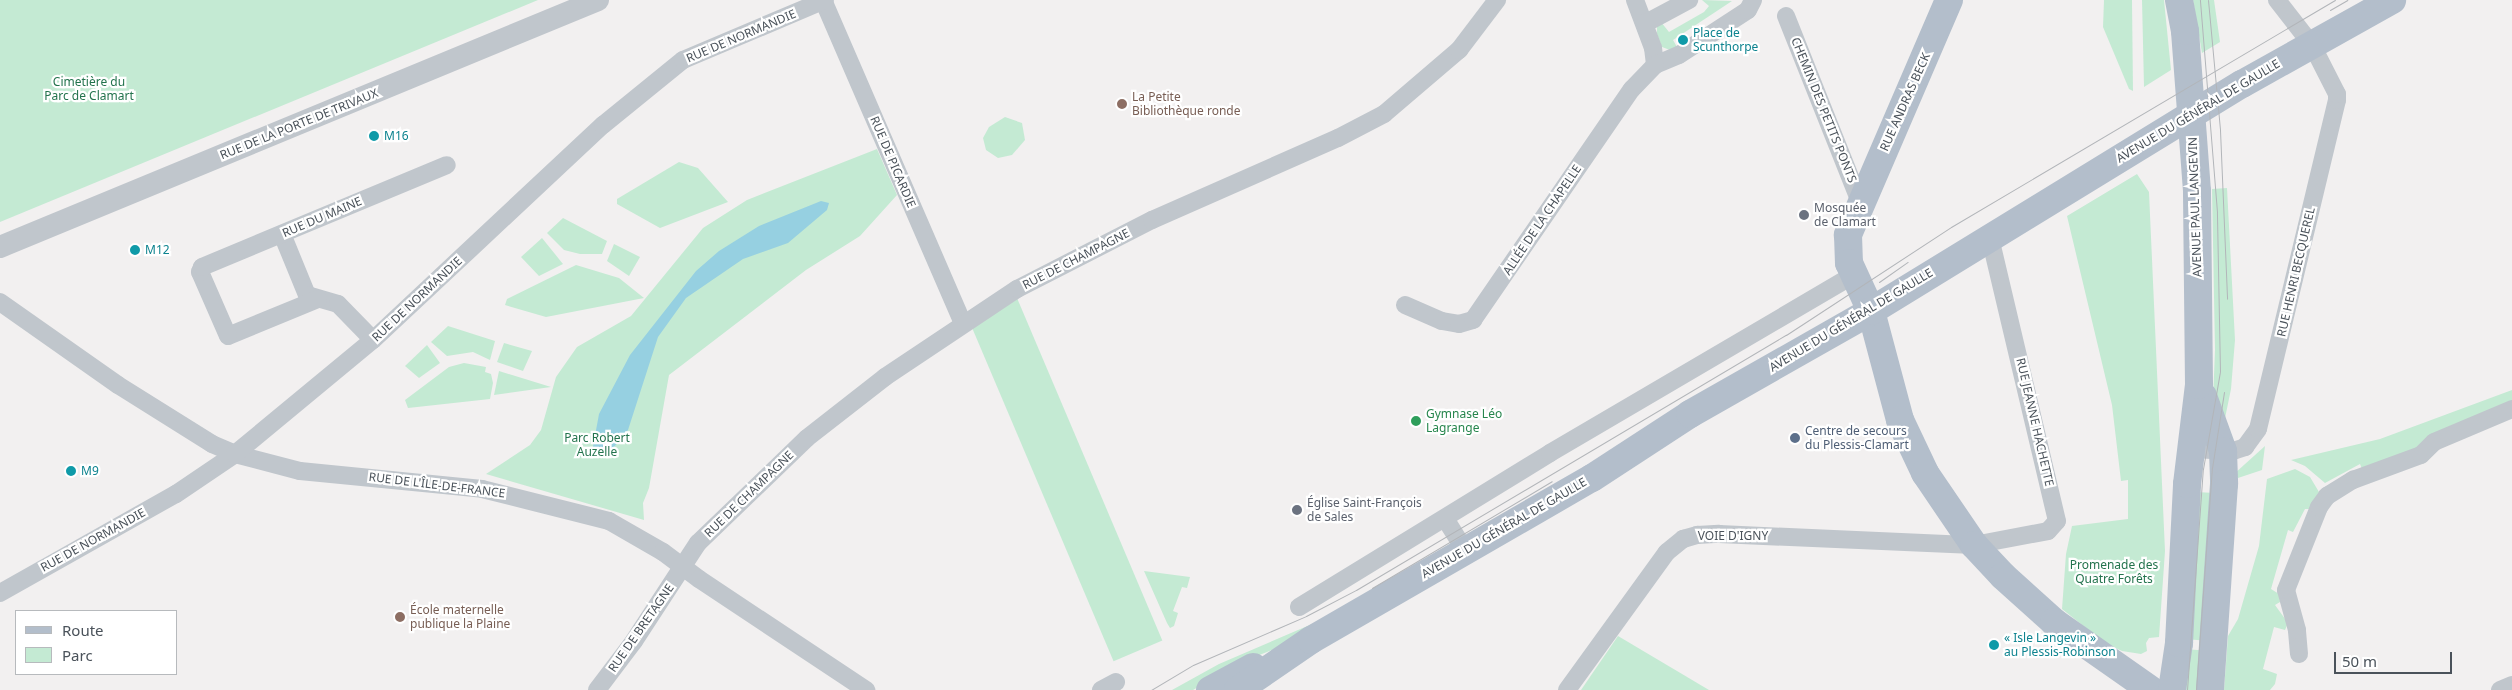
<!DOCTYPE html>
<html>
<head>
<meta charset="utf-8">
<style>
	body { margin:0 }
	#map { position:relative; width:2512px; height:690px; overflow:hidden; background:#f2f0f0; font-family:"Noto Sans",sans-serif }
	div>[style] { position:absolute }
	.green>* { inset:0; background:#c4ead3; transform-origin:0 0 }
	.water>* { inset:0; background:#96d0e1 }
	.minor>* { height:18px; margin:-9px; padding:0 9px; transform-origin:9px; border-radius:9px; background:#c0c6cc }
	.tertiary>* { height:22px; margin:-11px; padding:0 11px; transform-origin:11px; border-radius:11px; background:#c0c6cc }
	.primary>* { height:28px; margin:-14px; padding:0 14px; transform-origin:14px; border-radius:14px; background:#b3becb }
	.tram>* { height:1px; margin:-0.5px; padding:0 0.5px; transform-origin:0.5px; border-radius:0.5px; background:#b2b5b9 }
	.dots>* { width:14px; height:14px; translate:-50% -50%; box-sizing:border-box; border:2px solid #fff; border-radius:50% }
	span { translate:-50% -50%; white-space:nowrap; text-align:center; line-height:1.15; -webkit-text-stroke:4.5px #fff; paint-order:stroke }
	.culture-label { font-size:12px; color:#0d838f }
	.left { translate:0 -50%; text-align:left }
	.street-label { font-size:12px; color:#4a525a }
	.park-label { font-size:12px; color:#23734d }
	.education-label { font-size:12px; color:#785e54 }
	.worship-label { font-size:12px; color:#5b616d }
	.leisure-label { font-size:12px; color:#27864d }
	.service-label { font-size:12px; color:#4e5e75 }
	.legend { position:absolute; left:15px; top:610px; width:162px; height:65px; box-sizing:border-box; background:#fff; border:1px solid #b7babd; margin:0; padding:6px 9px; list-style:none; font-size:15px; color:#4a525a }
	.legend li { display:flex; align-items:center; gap:10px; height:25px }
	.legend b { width:25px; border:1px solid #b7babd }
	.scale { position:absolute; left:2334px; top:652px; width:118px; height:22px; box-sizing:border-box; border:2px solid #4a525a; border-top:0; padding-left:6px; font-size:15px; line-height:18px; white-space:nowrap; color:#4a525a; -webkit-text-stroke:4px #fff; paint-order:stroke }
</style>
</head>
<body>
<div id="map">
	<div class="green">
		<div style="clip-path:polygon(0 0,538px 0,0 222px)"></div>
		<div style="clip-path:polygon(1702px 0,1732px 1px,1673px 40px,1677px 47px,1670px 50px,1662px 47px,1657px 34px,1657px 24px,1661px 22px,1669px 32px,1704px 12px,1709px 6px)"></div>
		<div style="clip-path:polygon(2104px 0,2132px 0,2133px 91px,2129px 89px,2103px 27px)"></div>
		<div style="clip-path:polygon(2142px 0,2164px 0,2171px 70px,2144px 87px)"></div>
		<div style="clip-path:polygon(2193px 0,2214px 0,2220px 42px,2202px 53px)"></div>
		<div style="clip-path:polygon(1005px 117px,1022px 123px,1025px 140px,1012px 155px,998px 158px,986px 150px,983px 138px,989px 127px)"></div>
		<div style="clip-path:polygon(877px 149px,897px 195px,860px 236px,806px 270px,669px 375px,649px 488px,643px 503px,644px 520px,486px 474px,530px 445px,541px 430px,556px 377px,577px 347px,631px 316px,703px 228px,747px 200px)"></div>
		<div style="clip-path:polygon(679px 162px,698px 168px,728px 202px,660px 228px,617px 204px,617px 199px)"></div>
		<div style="clip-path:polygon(2137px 174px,2149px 192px,2165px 551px,2159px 637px,2149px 638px,2146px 643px,2147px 651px,2141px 654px,2122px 651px,2105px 643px,2062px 609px,2066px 554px,2072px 526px,2128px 519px,2128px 480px,2121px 481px,2112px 405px,2067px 216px)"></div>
		<div style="clip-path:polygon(2227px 188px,2235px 340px,2231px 389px,2223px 428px,2213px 400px,2215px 350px,2212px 189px)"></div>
		<div style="clip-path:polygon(563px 218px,607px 241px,602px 254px,580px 254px,564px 250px,547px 233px)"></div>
		<div style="clip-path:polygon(542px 238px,563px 264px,539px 276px,521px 257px)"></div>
		<div style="clip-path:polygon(614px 244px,640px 257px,629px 276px,607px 261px)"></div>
		<div style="clip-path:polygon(576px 265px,619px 278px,644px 298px,546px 317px,505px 305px,507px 299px)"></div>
		<div style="left:1017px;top:298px;width:372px;height:53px;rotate:67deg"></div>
		<div style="clip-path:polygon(448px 326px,495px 341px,490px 360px,473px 352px,447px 356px,431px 342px)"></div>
		<div style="clip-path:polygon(504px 343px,532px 351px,523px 371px,497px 362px)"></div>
		<div style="clip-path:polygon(427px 345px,440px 363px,419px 378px,405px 366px)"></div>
		<div style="clip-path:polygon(464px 363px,486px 367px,485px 372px,491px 374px,493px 383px,490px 399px,408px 408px,405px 400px,449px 367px)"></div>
		<div style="clip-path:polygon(499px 371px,551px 387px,494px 395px)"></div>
		<div style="clip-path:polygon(2512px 390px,2512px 405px,2422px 446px,2362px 469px,2360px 464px,2325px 483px,2305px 466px,2291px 460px,2380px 439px)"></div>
		<div style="clip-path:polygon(2265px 446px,2262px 470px,2238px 478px,2234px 474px)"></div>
		<div style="clip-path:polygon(2295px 469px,2310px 477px,2319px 492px,2312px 509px,2305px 509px,2293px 532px,2288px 530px,2271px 589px,2279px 594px,2280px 602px,2275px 605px,2288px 623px,2285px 630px,2274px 627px,2263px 669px,2277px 674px,2275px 684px,2270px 690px,2224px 690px,2228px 636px,2238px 619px,2259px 546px,2267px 479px)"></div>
		<div style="clip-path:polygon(2195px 492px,2216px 493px,2210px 641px,2184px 639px)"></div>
		<div style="clip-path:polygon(1144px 571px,1190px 577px,1187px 588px,1182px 587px,1173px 611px,1178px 613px,1174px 626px,1170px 628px,1167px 623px)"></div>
		<div style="clip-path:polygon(1319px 621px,1295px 641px,1244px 661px,1193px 690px,1172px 690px,1219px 664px)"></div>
		<div style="clip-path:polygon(1618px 636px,1709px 690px,1581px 690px)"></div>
		<div style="left:2183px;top:649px;width:26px;height:41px;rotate:4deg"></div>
	</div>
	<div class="water">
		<div style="clip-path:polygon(821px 201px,829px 203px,827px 210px,788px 243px,743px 259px,686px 298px,658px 337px,628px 430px,614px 447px,598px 454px,592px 452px,599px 414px,630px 355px,696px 271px,719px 251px,759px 226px)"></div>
	</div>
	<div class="minor">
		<div style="left:823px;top:0;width:352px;rotate:66.6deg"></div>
		<div style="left:1635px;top:0;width:51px;rotate:69.4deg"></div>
		<div style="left:1653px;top:48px;width:17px;rotate:83deg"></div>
		<div style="left:1655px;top:65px;width:26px;rotate:-23deg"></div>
		<div style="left:1679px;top:55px;width:82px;rotate:-33.1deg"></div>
		<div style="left:1748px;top:10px;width:11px;rotate:-63deg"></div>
		<div style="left:1786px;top:16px;width:202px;rotate:68.3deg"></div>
		<div style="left:1646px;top:23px;width:49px;rotate:-28.1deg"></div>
		<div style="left:282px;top:234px;width:66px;rotate:67.7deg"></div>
		<div style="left:307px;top:295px;width:32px;rotate:16deg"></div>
		<div style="left:338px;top:304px;width:50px;rotate:45.8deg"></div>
		<div style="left:318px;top:299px;width:97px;rotate:157.7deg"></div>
		<div style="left:228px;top:336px;width:70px;rotate:-113.6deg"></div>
		<div style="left:200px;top:272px;width:5px;rotate:-68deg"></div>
		<div style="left:202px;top:267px;width:265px;rotate:-22.6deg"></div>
		<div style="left:0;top:302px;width:144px;rotate:35.1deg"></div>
		<div style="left:118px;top:385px;width:111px;rotate:32.1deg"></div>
		<div style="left:212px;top:444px;width:25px;rotate:23deg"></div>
		<div style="left:235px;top:454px;width:67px;rotate:14.7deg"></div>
		<div style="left:300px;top:471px;width:183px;rotate:5.6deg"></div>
		<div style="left:482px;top:489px;width:131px;rotate:14.1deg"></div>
		<div style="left:609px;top:521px;width:62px;rotate:29.9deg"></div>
		<div style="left:663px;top:552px;width:45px;rotate:36.9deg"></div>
		<div style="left:699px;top:579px;width:201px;rotate:33.6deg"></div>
		<div style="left:1405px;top:305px;width:40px;rotate:23.4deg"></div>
		<div style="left:1442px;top:321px;width:17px;rotate:10deg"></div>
		<div style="left:1459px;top:324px;width:15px;rotate:-16deg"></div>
		<div style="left:1473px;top:320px;width:280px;rotate:-55.5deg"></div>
		<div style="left:1632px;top:89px;width:33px;rotate:-46deg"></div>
		<div style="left:2192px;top:449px;width:41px;rotate:2.8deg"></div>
		<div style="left:2233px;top:451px;width:13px;rotate:-18deg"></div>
		<div style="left:2245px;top:447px;width:22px;rotate:-54deg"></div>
		<div style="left:2258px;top:429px;width:338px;rotate:-76.5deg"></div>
		<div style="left:2337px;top:100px;width:6px;rotate:-90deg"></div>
		<div style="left:2337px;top:94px;width:55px;rotate:-117deg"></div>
		<div style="left:2312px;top:45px;width:57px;rotate:-127.9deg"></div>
		<div style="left:1446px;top:520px;width:34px;rotate:58deg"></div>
		<div style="left:0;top:593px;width:202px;rotate:-29.4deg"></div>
		<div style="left:176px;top:494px;width:71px;rotate:-34.1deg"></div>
		<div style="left:235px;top:454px;width:179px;rotate:-39.6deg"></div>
		<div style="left:373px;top:340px;width:315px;rotate:-43.1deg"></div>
		<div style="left:603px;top:125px;width:103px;rotate:-39.1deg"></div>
		<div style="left:683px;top:60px;width:154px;rotate:-22.9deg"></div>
		<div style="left:1299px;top:607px;width:294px;rotate:-31.5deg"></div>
		<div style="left:1550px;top:453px;width:352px;rotate:-30.4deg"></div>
		<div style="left:2299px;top:654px;width:24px;rotate:-95deg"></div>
		<div style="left:2297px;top:630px;width:41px;rotate:-105.4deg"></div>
		<div style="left:2286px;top:590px;width:89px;rotate:-68.3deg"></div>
		<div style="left:2319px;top:507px;width:14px;rotate:-54deg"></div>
		<div style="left:2327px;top:496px;width:31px;rotate:-32deg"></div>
		<div style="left:2353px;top:480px;width:72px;rotate:-20.2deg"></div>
		<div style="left:2421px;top:455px;width:18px;rotate:-45deg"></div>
		<div style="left:2434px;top:442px;width:85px;rotate:-22.9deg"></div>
		<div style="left:597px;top:690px;width:61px;rotate:-52.9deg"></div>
		<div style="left:634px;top:641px;width:117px;rotate:-56.9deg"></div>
		<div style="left:698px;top:543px;width:151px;rotate:-43.9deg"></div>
		<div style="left:807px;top:438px;width:99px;rotate:-38deg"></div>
		<div style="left:885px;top:377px;width:159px;rotate:-33.7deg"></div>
		<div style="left:1017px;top:289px;width:152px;rotate:-27.1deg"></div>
		<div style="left:1152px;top:220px;width:203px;rotate:-23.8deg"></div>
		<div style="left:1338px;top:138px;width:52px;rotate:-27.6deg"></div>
		<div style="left:1384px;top:114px;width:99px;rotate:-40.5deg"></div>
		<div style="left:1459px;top:50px;width:63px;rotate:-52.8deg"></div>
		<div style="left:1101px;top:690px;width:17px;rotate:-28deg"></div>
		<div style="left:1567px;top:690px;width:170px;rotate:-54.1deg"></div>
		<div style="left:1667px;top:552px;width:21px;rotate:-39deg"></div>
		<div style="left:1683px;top:539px;width:15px;rotate:-16deg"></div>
		<div style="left:1697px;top:535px;width:22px;rotate:-3deg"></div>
		<div style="left:1719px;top:534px;width:255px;rotate:2.5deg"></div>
		<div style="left:1974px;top:545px;width:75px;rotate:-10.7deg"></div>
		<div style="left:2048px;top:531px;width:13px;rotate:-48deg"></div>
		<div style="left:2057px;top:521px;width:292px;rotate:-103.3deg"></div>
		<div style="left:2500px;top:690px;width:13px;rotate:-23deg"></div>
	</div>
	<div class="tertiary">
		<div style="left:0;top:247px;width:647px;rotate:-22.44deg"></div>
	</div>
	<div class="primary">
		<div style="left:1949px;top:0;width:256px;rotate:113.3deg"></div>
		<div style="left:1848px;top:235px;width:28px;rotate:88deg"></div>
		<div style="left:1849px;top:263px;width:53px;rotate:65.4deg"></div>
		<div style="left:1871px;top:311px;width:113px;rotate:75.1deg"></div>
		<div style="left:1900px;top:420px;width:59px;rotate:64.7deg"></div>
		<div style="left:1925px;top:473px;width:87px;rotate:55.8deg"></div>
		<div style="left:1974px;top:545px;width:42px;rotate:46.9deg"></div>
		<div style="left:2003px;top:576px;width:69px;rotate:42deg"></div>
		<div style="left:2054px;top:622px;width:118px;rotate:35deg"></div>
		<div style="left:2203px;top:396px;width:59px;rotate:70deg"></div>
		<div style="left:2223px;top:451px;width:33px;rotate:88deg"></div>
		<div style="left:2224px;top:484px;width:206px;rotate:93.9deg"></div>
		<div style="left:1210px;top:690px;width:49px;rotate:-28.1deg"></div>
		<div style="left:1238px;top:690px;width:88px;rotate:-34.4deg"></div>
		<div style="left:1311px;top:640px;width:324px;rotate:-30deg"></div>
		<div style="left:1592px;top:478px;width:117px;rotate:-33.1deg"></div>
		<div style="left:1690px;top:414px;width:208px;rotate:-29.6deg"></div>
		<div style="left:1871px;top:311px;width:435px;rotate:-31.5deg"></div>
		<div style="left:2242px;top:84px;width:172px;rotate:-29.2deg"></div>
		<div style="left:2172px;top:690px;width:48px;rotate:-81.5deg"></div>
		<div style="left:2179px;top:643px;width:159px;rotate:-87.1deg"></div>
		<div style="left:2187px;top:484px;width:100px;rotate:-83.1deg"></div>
		<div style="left:2199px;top:385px;width:194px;rotate:-90.6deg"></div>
		<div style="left:2197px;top:191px;width:160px;rotate:-94.3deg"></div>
		<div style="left:2185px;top:31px;width:32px;rotate:-101deg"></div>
	</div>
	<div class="tram">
		<div style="left:2208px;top:0;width:131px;rotate:84.7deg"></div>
		<div style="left:2220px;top:130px;width:169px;rotate:87.6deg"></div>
		<div style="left:2330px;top:10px;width:20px;rotate:-30deg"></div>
		<div style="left:1879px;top:282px;width:35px;rotate:-35deg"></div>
		<div style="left:1372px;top:588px;width:209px;rotate:-30.7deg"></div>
		<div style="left:1151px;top:690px;width:49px;rotate:-30.8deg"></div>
		<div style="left:1193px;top:665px;width:123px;rotate:-23.4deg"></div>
		<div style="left:1306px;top:616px;width:56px;rotate:-27.5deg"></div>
		<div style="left:1356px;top:590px;width:500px;rotate:-30.7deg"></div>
		<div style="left:1786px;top:335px;width:197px;rotate:-33.2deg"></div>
		<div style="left:1951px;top:227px;width:446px;rotate:-30.6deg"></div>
		<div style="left:2187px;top:690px;width:222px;rotate:-85.9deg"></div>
		<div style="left:2203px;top:469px;width:98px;rotate:-80.1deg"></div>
		<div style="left:2220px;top:372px;width:160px;rotate:-91.1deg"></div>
		<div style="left:2217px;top:212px;width:213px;rotate:-94.6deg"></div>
		<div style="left:2196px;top:690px;width:223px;rotate:-85.9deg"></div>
		<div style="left:2212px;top:468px;width:77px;rotate:-81deg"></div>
	</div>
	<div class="dots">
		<div style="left:1683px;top:40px;background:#0f9aa8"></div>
		<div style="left:1122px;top:104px;background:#8d6e63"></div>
		<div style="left:374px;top:136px;background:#0f9aa8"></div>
		<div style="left:1804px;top:215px;background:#6b7280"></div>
		<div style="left:135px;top:250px;background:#0f9aa8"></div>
		<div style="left:1416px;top:421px;background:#2e9e5b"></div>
		<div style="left:1795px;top:438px;background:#5c6f8a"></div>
		<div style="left:71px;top:471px;background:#0f9aa8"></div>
		<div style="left:1297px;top:510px;background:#6b7280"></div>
		<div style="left:400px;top:617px;background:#8d6e63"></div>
		<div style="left:1994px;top:645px;background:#0f9aa8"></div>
	</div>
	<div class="culture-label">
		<span class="left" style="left:1693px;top:40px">Place de<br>Scunthorpe</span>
		<span class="left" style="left:384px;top:136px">M16</span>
		<span class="left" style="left:145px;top:250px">M12</span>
		<span class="left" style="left:81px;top:471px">M9</span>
		<span class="left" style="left:2004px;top:645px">« Isle Langevin »<br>au Plessis-Robinson</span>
	</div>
	<div class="street-label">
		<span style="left:741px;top:36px;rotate:-23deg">RUE DE NORMANDIE</span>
		<span style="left:1905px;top:102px;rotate:-66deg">RUE ANDRAS BECK</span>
		<span style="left:1824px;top:110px;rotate:68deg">CHEMIN DES PETITS PONTS</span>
		<span style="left:2198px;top:111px;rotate:-31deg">AVENUE DU GÉNÉRAL DE GAULLE</span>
		<span style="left:299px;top:124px;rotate:-22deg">RUE DE LA PORTE DE TRIVAUX</span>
		<span style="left:893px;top:162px;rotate:67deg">RUE DE PICARDIE</span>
		<span style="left:2195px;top:207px;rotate:-92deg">AVENUE PAUL LANGEVIN</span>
		<span style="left:322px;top:217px;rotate:-23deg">RUE DU MAINE</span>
		<span style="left:1542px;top:220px;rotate:-56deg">ALLÉE DE LA CHAPELLE</span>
		<span style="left:1076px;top:259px;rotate:-27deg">RUE DE CHAMPAGNE</span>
		<span style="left:2296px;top:272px;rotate:-77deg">RUE HENRI BECQUEREL</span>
		<span style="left:417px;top:299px;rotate:-43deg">RUE DE NORMANDIE</span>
		<span style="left:1851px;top:320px;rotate:-31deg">AVENUE DU GÉNÉRAL DE GAULLE</span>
		<span style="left:2035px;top:422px;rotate:77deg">RUE JEANNE HACHETTE</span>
		<span style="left:437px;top:485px;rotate:7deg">RUE DE L'ÎLE-DE-FRANCE</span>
		<span style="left:749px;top:494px;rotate:-44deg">RUE DE CHAMPAGNE</span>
		<span style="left:1504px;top:528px;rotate:-30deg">AVENUE DU GÉNÉRAL DE GAULLE</span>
		<span style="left:1733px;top:536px">VOIE D'IGNY</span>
		<span style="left:93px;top:540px;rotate:-29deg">RUE DE NORMANDIE</span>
		<span style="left:641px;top:628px;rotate:-55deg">RUE DE BRETAGNE</span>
	</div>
	<div class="park-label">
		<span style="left:89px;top:89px">Cimetière du<br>Parc de Clamart</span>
		<span style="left:597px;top:445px">Parc Robert<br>Auzelle</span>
		<span style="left:2114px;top:572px">Promenade des<br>Quatre Forêts</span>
	</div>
	<div class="education-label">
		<span class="left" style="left:1132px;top:104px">La Petite<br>Bibliothèque ronde</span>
		<span class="left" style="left:410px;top:617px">École maternelle<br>publique la Plaine</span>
	</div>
	<div class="worship-label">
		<span class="left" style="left:1814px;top:215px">Mosquée<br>de Clamart</span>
		<span class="left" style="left:1307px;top:510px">Église Saint-François<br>de Sales</span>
	</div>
	<div class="leisure-label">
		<span class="left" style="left:1426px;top:421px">Gymnase Léo<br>Lagrange</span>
	</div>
	<div class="service-label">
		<span class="left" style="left:1805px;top:438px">Centre de secours<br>du Plessis-Clamart</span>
	</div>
	<ul class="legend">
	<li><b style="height:6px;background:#b3becb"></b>Route</li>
	<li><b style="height:14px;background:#c4ead3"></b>Parc</li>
	</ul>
	<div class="scale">50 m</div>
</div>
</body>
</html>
